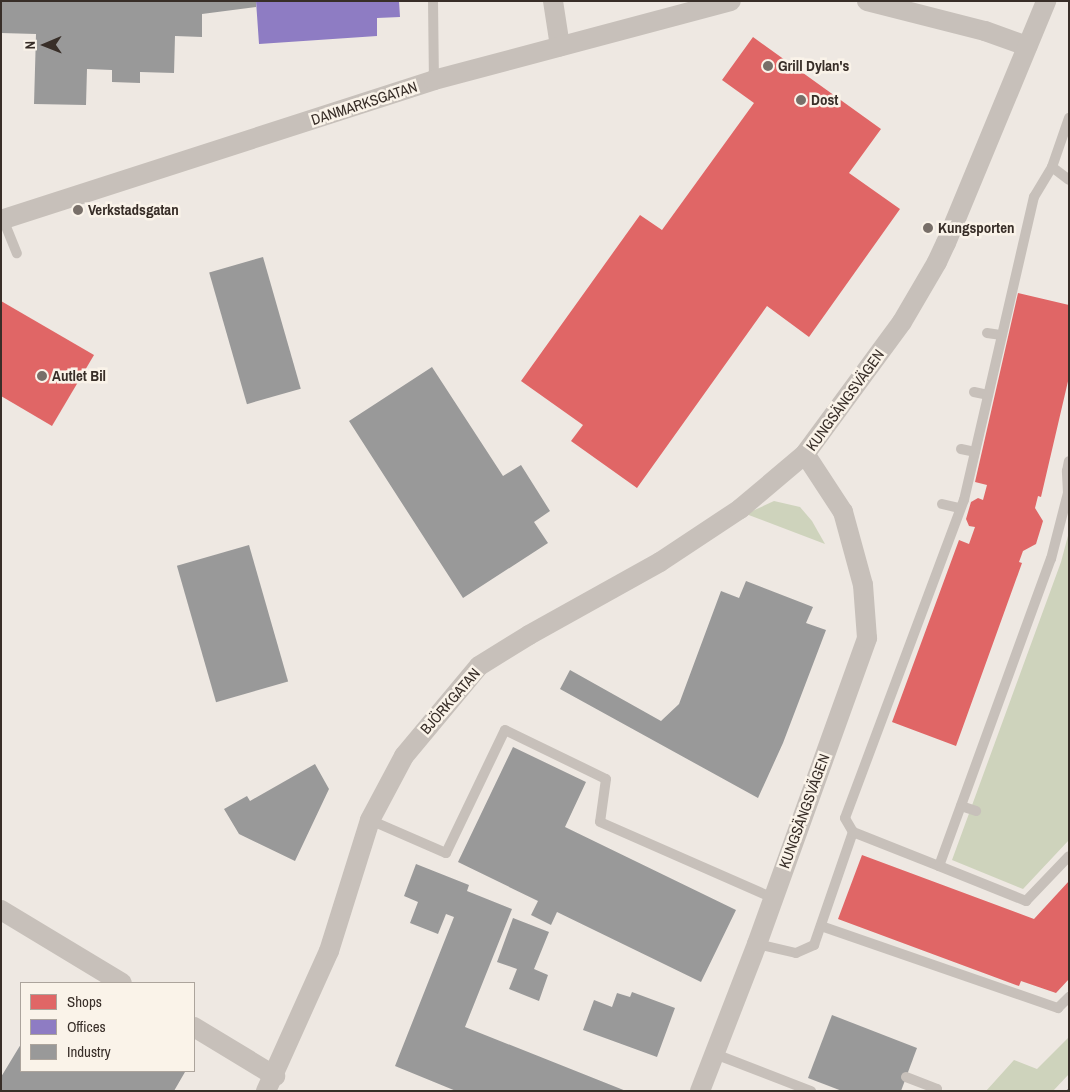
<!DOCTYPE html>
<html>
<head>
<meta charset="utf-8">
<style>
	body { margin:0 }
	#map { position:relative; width:1070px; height:1092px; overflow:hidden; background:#eee8e2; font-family:"Archivo Narrow",sans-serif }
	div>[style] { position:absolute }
	.green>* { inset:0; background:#ced3bc }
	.shops>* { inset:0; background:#e06666 }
	.offices>* { inset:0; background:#8e7cc3 }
	.industry>* { inset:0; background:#999; transform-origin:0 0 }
	.service>* { height:10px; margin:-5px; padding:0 5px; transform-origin:5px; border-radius:5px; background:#c7c0ba }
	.minor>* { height:20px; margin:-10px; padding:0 10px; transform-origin:10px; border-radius:10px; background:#c7c0ba }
	.rail>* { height:4px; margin-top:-2px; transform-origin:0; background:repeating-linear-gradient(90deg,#aea9a5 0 1px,transparent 0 5px) }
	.dots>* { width:14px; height:14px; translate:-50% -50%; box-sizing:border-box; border:2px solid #faf3e9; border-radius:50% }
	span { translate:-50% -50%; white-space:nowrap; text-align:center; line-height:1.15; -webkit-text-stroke:5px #faf3e9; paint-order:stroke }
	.poi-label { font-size:15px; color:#382e28; font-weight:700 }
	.left { translate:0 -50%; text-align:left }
	.street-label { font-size:15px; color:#382e28 }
	.frame { position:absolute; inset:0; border:2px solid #382e28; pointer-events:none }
	.legend { position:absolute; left:20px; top:982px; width:175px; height:90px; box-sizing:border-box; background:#faf3e9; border:1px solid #aca49c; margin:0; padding:6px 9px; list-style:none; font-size:15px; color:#382e28 }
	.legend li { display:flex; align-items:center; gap:10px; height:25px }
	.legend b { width:25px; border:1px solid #aca49c }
	.north { position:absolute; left:20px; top:20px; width:50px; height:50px; -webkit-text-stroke:4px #faf3e9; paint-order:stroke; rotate:269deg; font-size:14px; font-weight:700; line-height:20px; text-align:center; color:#382e28 }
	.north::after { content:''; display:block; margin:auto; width:18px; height:22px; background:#382e28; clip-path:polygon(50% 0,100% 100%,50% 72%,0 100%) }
</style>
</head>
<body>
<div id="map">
	<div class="green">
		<div style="clip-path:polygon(774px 501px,800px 507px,812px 521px,825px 544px,746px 514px)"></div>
		<div style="clip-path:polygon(1069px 532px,1069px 840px,1023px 889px,952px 860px,1061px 562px)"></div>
		<div style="clip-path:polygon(1069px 1037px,1069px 1074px,1053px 1091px,986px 1091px,1014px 1060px,1037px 1069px)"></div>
	</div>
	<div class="shops">
		<div style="clip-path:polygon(753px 37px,881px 129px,849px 173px,900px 209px,809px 337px,767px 306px,637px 488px,571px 441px,583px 425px,521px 381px,640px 215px,662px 230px,754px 103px,722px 80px)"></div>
		<div style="clip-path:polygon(1018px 293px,1069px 305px,1069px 377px,1041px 497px,1038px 496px,1035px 508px,1043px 521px,1036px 544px,1023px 551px,1019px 562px,1022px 563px,956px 746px,892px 722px,959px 540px,969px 544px,975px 527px,969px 526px,966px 519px,971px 502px,978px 498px,983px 500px,987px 485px,975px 482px)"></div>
		<div style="clip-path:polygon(1px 301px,94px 355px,52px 426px,1px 396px)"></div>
		<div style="clip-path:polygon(862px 855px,1034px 919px,1069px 881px,1069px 979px,1056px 993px,1021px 981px,1019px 986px,838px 919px)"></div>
	</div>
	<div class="offices">
		<div style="clip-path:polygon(256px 1px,399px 1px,400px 17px,377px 18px,377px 36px,259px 44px)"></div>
	</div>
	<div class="industry">
		<div style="clip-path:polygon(1px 1px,256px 1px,256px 7px,202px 14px,202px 37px,175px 36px,174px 73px,140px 72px,140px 83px,112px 82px,112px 70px,87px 69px,86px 105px,34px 104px,36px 34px,1px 33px)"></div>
		<div style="left:263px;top:257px;width:137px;height:56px;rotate:74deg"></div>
		<div style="clip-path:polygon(432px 367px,503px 476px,521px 465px,550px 511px,534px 522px,548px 543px,463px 598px,349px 421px)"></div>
		<div style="left:249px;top:545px;width:142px;height:75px;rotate:74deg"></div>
		<div style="clip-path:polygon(746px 581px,813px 607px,806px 623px,826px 630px,783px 743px,758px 798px,560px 689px,570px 670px,661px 721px,679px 704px,721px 591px,739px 598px)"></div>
		<div style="clip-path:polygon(513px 747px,586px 782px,565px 827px,736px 910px,701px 982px,557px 912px,551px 925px,531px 915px,538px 901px,458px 862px)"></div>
		<div style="clip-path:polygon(315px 764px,329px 789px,295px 861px,239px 834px,224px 809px,247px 796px,250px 801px)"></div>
		<div style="clip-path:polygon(416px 864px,469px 885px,467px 891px,512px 909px,465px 1027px,626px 1091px,456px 1091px,395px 1066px,454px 917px,446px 914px,438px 934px,410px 923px,418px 902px,404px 896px)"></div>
		<div style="clip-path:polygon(513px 918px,549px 932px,534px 969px,548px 975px,539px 1001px,509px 989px,517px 969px,497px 962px)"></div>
		<div style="clip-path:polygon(632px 992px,675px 1008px,657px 1057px,583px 1030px,594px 1000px,612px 1007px,617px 993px,630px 997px)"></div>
		<div style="clip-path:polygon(832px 1015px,917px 1048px,901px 1091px,842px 1091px,808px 1078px)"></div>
		<div style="clip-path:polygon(21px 1044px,21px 1071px,185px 1072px,174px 1091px,1px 1091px,1px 1077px)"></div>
	</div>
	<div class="service">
		<div style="left:433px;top:1px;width:79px;rotate:89.3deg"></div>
		<div style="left:1052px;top:167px;width:21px;rotate:37deg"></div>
		<div style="left:3px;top:219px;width:37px;rotate:68deg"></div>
		<div style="left:987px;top:333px;width:15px;rotate:8deg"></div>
		<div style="left:974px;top:392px;width:14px;rotate:12deg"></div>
		<div style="left:961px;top:449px;width:14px;rotate:12deg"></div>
		<div style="left:942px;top:504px;width:18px;rotate:13deg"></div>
		<div style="left:961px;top:806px;width:16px;rotate:18deg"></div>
		<div style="left:370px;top:820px;width:83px;rotate:23.5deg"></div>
		<div style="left:446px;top:853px;width:136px;rotate:-64.4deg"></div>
		<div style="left:505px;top:730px;width:112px;rotate:25.9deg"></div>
		<div style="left:606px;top:779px;width:43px;rotate:97.9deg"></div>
		<div style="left:600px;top:822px;width:189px;rotate:23.7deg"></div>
		<div style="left:853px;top:832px;width:92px;rotate:21.6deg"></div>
		<div style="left:939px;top:866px;width:327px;rotate:-70deg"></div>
		<div style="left:1051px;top:559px;width:68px;rotate:-75.6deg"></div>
		<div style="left:1068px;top:493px;width:22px;rotate:-93deg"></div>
		<div style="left:1067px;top:471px;width:10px;rotate:-79deg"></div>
		<div style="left:939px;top:866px;width:94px;rotate:21.9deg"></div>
		<div style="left:1026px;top:901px;width:62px;rotate:-46.3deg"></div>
		<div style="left:821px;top:926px;width:251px;rotate:19.1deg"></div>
		<div style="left:1058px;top:1008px;width:16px;rotate:-45deg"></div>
		<div style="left:757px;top:944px;width:40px;rotate:13deg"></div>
		<div style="left:796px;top:953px;width:20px;rotate:-24deg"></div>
		<div style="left:814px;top:945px;width:120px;rotate:-71deg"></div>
		<div style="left:853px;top:832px;width:16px;rotate:-120deg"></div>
		<div style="left:845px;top:818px;width:340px;rotate:-69.5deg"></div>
		<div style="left:964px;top:500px;width:311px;rotate:-77deg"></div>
		<div style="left:1034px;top:197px;width:35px;rotate:-59deg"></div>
		<div style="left:1052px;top:167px;width:52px;rotate:-70.9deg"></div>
		<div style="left:715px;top:1054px;width:103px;rotate:21.1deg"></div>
		<div style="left:906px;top:1077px;width:33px;rotate:21deg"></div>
		<div style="left:937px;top:1089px;width:2px;rotate:117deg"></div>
	</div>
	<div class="minor">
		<div style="left:553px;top:1px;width:46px;rotate:81.2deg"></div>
		<div style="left:867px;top:1px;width:122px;rotate:14.3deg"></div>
		<div style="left:985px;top:31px;width:45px;rotate:19.7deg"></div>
		<div style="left:1px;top:220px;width:455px;rotate:-17.9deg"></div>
		<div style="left:434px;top:80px;width:307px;rotate:-14.9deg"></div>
		<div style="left:1px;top:910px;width:141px;rotate:31.1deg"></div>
		<div style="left:194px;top:1027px;width:95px;rotate:31.2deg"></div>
		<div style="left:266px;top:1091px;width:154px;rotate:-65.8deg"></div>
		<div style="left:329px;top:951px;width:137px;rotate:-72.6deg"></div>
		<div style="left:370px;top:820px;width:72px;rotate:-62deg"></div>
		<div style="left:404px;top:756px;width:117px;rotate:-50.2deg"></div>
		<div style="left:479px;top:666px;width:59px;rotate:-31.8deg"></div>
		<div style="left:529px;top:635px;width:150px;rotate:-29.1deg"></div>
		<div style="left:660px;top:562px;width:96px;rotate:-33.5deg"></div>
		<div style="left:740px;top:509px;width:85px;rotate:-40.2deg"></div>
		<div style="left:805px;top:454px;width:164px;rotate:-53.7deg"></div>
		<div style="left:902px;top:322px;width:69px;rotate:-59.7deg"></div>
		<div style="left:937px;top:262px;width:21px;rotate:-65deg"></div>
		<div style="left:946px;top:243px;width:262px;rotate:-67.5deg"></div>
		<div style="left:700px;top:1091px;width:158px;rotate:-68.8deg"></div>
		<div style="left:757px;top:944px;width:325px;rotate:-70.2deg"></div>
		<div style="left:867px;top:638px;width:53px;rotate:-94.3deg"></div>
		<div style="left:863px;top:585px;width:76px;rotate:-105.3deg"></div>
		<div style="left:843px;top:512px;width:69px;rotate:-123.2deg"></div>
	</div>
	<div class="rail">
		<div style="left:1068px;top:1091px;width:1px;rotate:-45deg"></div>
	</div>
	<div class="dots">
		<div style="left:768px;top:66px;background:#786f69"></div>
		<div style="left:801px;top:100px;background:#786f69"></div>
		<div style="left:78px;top:210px;background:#786f69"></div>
		<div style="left:928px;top:228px;background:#786f69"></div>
		<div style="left:42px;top:376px;background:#786f69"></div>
	</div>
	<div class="poi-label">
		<span class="left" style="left:778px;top:66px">Grill Dylan's</span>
		<span class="left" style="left:811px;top:100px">Dost</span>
		<span class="left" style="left:88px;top:210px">Verkstadsgatan</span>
		<span class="left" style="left:938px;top:228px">Kungsporten</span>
		<span class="left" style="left:52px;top:376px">Autlet Bil</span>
	</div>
	<div class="street-label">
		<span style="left:364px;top:103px;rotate:-18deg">DANMARKSGATAN</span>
		<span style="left:845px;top:400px;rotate:-54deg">KUNGSÄNGSVÄGEN</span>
		<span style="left:450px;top:701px;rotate:-49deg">BJÖRKGATAN</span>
		<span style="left:804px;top:811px;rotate:-70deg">KUNGSÄNGSVÄGEN</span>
	</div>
	<div class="frame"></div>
	<ul class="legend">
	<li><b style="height:14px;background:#e06666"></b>Shops</li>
	<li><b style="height:14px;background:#8e7cc3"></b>Offices</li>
	<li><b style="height:14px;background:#999"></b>Industry</li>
	</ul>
	<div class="north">N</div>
</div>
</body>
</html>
